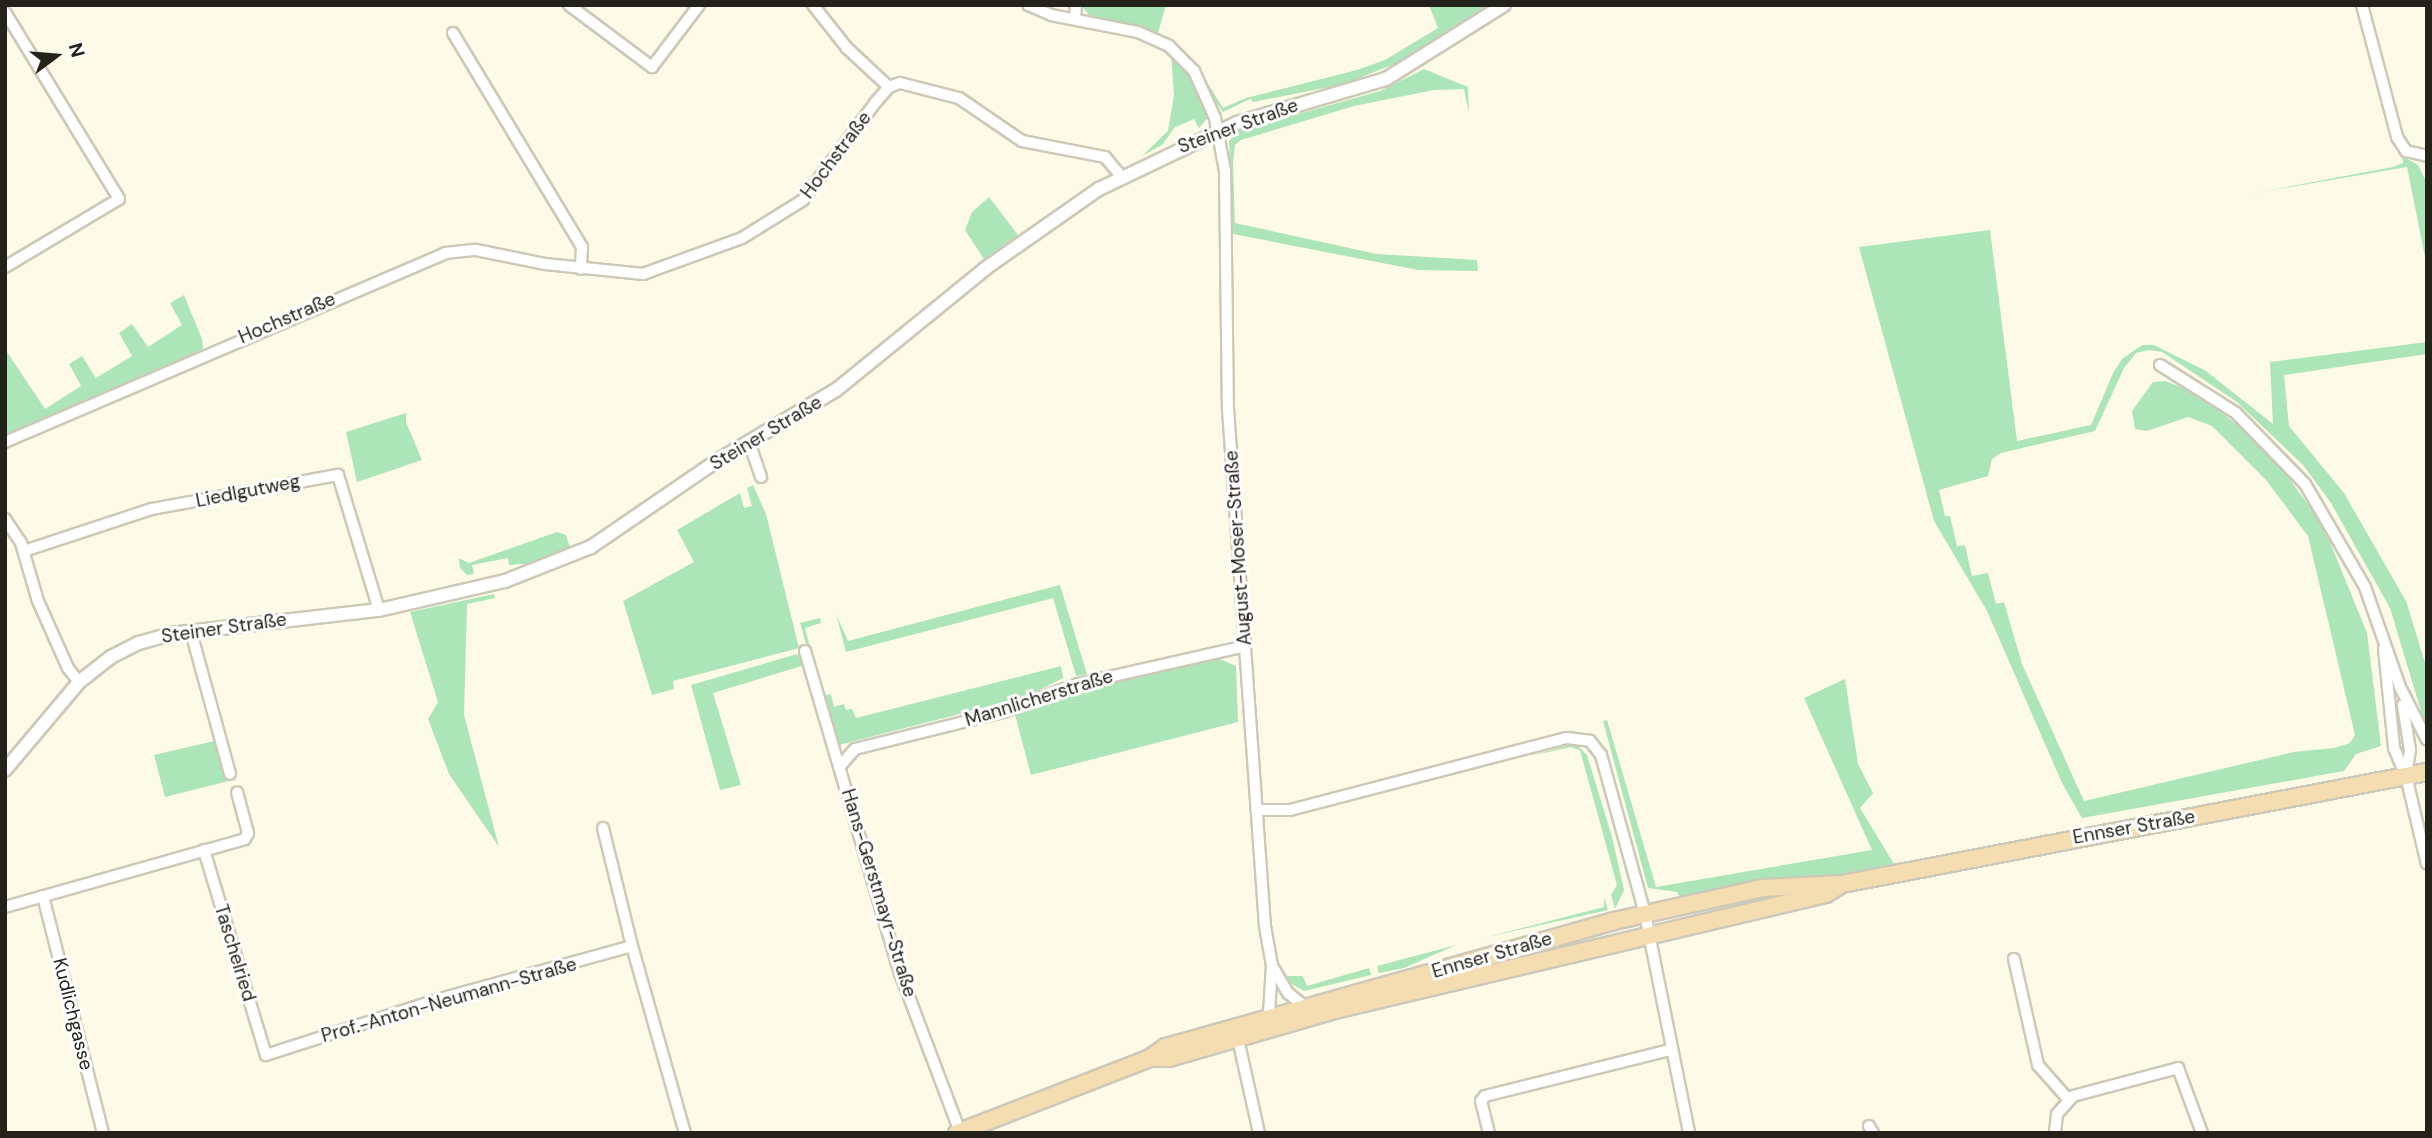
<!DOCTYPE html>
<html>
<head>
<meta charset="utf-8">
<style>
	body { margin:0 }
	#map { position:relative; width:2432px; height:1138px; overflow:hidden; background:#fefae8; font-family:"DM Sans",sans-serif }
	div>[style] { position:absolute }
	.green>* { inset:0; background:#ace5b7 }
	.roads { filter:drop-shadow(2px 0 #cdc9b8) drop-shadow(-2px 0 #cdc9b8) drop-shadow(0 2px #cdc9b8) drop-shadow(0 -2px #cdc9b8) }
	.minor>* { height:10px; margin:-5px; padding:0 5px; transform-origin:5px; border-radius:5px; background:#fff }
	.tertiary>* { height:12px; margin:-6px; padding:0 6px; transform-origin:6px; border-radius:6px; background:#fff }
	.primary>* { height:16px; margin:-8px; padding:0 8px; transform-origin:8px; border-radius:8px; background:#f5ddb2 }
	span { translate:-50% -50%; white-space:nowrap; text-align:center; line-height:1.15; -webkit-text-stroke:6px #fff; paint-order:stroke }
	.street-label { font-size:19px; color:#23221b }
	.frame { position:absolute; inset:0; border:7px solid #23221b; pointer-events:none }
	.north { position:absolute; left:21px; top:21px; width:70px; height:70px; -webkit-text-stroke:5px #fff; paint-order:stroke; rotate:74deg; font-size:19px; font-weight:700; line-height:28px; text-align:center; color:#23221b }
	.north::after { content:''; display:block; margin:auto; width:24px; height:32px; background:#23221b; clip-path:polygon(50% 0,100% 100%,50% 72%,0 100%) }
</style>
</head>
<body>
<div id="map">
	<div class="green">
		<div style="clip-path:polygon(1081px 5px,1166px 5px,1158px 33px,1089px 15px)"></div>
		<div style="clip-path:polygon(1429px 5px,1487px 5px,1412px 57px,1344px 84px,1253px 102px,1250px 99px,1223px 112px,1214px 99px,1205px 79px,1223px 108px,1246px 98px,1357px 70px,1385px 60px,1438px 28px)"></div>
		<div style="clip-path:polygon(1171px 55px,1192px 77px,1209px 116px,1199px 128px,1194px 119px,1175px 127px,1162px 145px,1142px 156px,1168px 131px,1174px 95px)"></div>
		<div style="clip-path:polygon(1424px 69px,1468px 87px,1469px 113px,1464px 89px,1434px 90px,1354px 106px,1241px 140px,1235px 145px,1233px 164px,1235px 223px,1377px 254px,1477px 260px,1478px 271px,1418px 270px,1233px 234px,1229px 142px,1235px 132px,1380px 91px)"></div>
		<div style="clip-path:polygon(2402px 156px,2418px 165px,2427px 183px,2427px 267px,2407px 167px,2249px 194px,2393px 167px,2403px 163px)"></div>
		<div style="clip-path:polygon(989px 197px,1018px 235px,984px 259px,965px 230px,972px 212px)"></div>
		<div style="clip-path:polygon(1990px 230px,2017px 441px,2091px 425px,2113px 373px,2122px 359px,2142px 345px,2154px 345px,2206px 371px,2273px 424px,2270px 362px,2427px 342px,2427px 354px,2284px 375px,2289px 426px,2344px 493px,2406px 601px,2427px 669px,2427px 731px,2390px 608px,2331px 503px,2303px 465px,2237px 402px,2162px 352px,2149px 350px,2136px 353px,2124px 368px,2095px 431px,2001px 453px,1992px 459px,1988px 476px,1939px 490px,1945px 516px,1950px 516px,1957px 546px,1965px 545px,1972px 576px,1988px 573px,1996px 604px,2004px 602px,2022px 664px,2084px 801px,2294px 752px,2334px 748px,2350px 743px,2355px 735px,2308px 536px,2266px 480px,2212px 426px,2188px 417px,2147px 431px,2135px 429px,2132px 411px,2153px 382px,2165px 381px,2194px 392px,2243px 429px,2283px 470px,2323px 525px,2367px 633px,2381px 746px,2356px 754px,2344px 771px,2082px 818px,2062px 783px,1987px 611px,1934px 521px,1859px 247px)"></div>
		<div style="clip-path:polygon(184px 295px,202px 339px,203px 348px,196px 354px,5px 437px,5px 349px,45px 409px,81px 386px,69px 364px,82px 356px,96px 378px,132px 356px,119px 333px,132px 324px,148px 347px,182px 325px,170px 303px)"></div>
		<div style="clip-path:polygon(406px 413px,406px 422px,422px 460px,357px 482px,346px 432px)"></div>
		<div style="clip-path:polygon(753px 485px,766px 514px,799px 648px,673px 681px,674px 689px,652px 695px,623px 601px,694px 562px,677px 530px,740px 493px,744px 508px,752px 506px,747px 488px)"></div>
		<div style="clip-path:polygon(557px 532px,566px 535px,570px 548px,538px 563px,509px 565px,508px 558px,472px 565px,474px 574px,467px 575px,460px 568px,459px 558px,469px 563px)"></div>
		<div style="clip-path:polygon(1060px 585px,1087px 674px,1076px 676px,1053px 598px,846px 652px,836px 614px,848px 641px)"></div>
		<div style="clip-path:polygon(494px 594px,495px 598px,467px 604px,464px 715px,499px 847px,449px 774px,428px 719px,438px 702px,410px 612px)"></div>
		<div style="clip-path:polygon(820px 618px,821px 623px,805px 628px,823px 696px,831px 694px,834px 707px,844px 704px,846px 710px,852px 709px,856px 718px,1061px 666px,1063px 678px,1026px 697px,835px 746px,800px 623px)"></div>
		<div style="clip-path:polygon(189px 644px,229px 781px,165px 797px,154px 755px,214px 741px)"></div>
		<div style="clip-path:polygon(797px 654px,805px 665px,713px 693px,741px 785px,720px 790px,691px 685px)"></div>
		<div style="clip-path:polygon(1213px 656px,1236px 666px,1238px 722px,1031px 775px,1015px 715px,1089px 689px)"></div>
		<div style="clip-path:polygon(1845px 679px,1858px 764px,1873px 793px,1860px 808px,1894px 864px,1831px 877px,1754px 883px,1681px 899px,1677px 892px,1648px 888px,1603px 721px,1607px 720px,1656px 887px,1872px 850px,1804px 698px)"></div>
		<div style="clip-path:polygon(1570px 745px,1578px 746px,1587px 755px,1612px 837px,1624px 890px,1615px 909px,1611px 895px,1617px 885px,1580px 750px,1571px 747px,1530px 756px)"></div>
		<div style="clip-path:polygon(1604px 897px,1608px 910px,1483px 938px,1604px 907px)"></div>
		<div style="clip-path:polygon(1456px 945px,1404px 968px,1379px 973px,1377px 966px)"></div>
		<div style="clip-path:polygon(1369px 968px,1371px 975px,1304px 991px,1290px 983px,1287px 976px,1303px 976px,1307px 986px)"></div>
	</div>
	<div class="roads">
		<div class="minor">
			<div style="left:569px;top:5px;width:104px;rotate:36.8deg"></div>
			<div style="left:652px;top:67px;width:78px;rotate:-52.8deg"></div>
			<div style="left:813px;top:5px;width:55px;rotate:51.7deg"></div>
			<div style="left:847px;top:48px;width:57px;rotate:42.9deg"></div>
			<div style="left:1028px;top:5px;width:25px;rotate:23deg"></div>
			<div style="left:1051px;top:15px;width:89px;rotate:11.1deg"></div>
			<div style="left:1138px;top:32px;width:34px;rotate:24deg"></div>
			<div style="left:1169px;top:46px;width:35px;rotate:45deg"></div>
			<div style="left:1194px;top:71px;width:51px;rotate:65.9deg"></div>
			<div style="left:1215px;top:118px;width:54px;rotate:79.3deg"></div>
			<div style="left:1225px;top:171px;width:238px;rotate:89.3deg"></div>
			<div style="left:1228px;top:409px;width:518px;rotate:85.91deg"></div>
			<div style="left:1265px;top:926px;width:40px;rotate:80deg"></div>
			<div style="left:1272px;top:965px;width:49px;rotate:93.5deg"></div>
			<div style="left:2362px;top:5px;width:137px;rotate:75.1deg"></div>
			<div style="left:2397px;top:137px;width:17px;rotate:57deg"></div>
			<div style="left:2406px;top:151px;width:22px;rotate:13deg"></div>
			<div style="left:5px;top:12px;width:219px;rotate:58.6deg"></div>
			<div style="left:119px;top:199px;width:133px;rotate:149.2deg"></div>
			<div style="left:1075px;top:19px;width:14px;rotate:-86deg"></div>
			<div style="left:453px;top:33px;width:250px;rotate:58.9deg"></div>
			<div style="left:582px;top:247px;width:22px;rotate:93deg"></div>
			<div style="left:2160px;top:365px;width:90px;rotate:32.3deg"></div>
			<div style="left:2236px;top:413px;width:99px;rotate:45.8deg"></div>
			<div style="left:2305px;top:484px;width:119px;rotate:59.8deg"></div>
			<div style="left:2365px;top:587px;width:106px;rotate:70.7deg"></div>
			<div style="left:2400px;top:687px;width:59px;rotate:63deg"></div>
			<div style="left:5px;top:442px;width:479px;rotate:-23.2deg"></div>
			<div style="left:445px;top:253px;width:31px;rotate:-6deg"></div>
			<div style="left:476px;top:250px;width:70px;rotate:11.5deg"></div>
			<div style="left:545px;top:264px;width:99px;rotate:5.8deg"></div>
			<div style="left:643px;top:274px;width:105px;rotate:-20deg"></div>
			<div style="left:742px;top:238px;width:72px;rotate:-31.9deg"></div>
			<div style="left:803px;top:200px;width:121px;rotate:-53.4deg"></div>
			<div style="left:875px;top:103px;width:21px;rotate:-49deg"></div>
			<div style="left:889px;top:87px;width:12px;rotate:-20deg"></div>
			<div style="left:900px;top:83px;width:61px;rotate:14.3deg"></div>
			<div style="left:959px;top:98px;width:76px;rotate:34.3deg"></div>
			<div style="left:1022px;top:141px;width:85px;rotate:10.9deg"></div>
			<div style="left:1105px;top:157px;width:25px;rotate:50deg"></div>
			<div style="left:749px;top:442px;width:37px;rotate:71deg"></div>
			<div style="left:5px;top:519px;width:29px;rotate:56deg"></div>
			<div style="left:21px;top:543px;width:60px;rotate:73.7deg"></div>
			<div style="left:38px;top:601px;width:73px;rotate:65.9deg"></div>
			<div style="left:68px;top:668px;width:18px;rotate:52deg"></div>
			<div style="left:24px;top:551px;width:135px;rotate:-18.2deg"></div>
			<div style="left:152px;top:509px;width:189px;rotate:-10.4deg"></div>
			<div style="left:338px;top:475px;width:141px;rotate:73.1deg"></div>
			<div style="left:191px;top:632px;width:147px;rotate:74.6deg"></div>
			<div style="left:2384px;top:649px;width:100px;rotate:84.2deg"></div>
			<div style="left:2394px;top:748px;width:30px;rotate:67deg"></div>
			<div style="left:2406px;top:776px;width:90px;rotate:76.6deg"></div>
			<div style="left:805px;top:651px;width:336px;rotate:73.6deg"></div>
			<div style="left:900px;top:973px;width:170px;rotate:69.3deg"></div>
			<div style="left:2403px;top:705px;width:46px;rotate:81.2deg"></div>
			<div style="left:2410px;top:750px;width:26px;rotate:99deg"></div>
			<div style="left:841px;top:765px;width:21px;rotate:-49deg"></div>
			<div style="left:855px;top:749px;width:153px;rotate:-14deg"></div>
			<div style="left:1003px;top:712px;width:80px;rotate:-20.5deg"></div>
			<div style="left:1078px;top:684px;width:171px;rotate:-12.8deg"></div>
			<div style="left:1257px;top:810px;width:33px"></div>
			<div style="left:1290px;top:810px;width:286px;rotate:-14.6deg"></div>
			<div style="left:1567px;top:738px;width:23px;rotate:7deg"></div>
			<div style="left:1590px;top:741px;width:18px;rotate:52deg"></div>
			<div style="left:1601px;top:755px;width:165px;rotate:74.5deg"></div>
			<div style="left:1645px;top:914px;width:223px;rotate:78.6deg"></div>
			<div style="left:603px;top:828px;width:122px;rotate:76.2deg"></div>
			<div style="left:204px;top:850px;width:214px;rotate:73.2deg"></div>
			<div style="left:266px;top:1055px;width:179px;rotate:-17.9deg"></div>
			<div style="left:436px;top:1000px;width:203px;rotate:-15.4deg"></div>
			<div style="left:632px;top:946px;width:194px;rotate:74.2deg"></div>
			<div style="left:43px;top:896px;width:244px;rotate:75.8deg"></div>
			<div style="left:5px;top:907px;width:249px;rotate:-15.8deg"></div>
			<div style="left:245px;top:839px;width:7px;rotate:-63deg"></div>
			<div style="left:248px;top:833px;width:42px;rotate:-105deg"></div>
			<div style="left:2014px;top:959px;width:109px;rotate:77.2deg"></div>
			<div style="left:2038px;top:1065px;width:45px;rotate:48.6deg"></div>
			<div style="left:1274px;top:969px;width:28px;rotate:60deg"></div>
			<div style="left:1288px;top:993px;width:19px;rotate:39deg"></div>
			<div style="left:1238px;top:1039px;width:96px;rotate:77.4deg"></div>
			<div style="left:1869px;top:1126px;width:8px;rotate:60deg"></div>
			<div style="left:1489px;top:1133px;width:33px;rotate:-104deg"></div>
			<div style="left:1481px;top:1101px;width:6px;rotate:-51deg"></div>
			<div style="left:1485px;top:1096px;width:190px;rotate:-14deg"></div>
			<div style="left:2055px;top:1133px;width:19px;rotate:-84deg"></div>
			<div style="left:2057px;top:1114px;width:24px;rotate:-48deg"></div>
			<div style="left:2073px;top:1096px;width:109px;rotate:-14.9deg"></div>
			<div style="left:2178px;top:1068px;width:69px;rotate:69.7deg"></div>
		</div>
		<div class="tertiary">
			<div style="left:5px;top:770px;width:115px;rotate:-49.9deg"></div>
			<div style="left:79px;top:682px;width:41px;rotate:-38deg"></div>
			<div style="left:111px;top:657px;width:31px;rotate:-27deg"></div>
			<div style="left:139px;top:643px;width:32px;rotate:-16deg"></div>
			<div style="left:170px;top:634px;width:210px;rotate:-6.6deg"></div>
			<div style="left:379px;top:610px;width:129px;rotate:-13deg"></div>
			<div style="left:505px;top:581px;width:92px;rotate:-21.6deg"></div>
			<div style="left:591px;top:547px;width:150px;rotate:-34.4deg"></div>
			<div style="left:715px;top:462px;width:141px;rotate:-30.8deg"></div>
			<div style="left:836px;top:390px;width:193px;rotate:-39.1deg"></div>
			<div style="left:986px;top:268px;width:138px;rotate:-35deg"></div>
			<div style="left:1099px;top:189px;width:153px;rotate:-25.6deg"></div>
			<div style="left:1237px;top:123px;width:155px;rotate:-16.5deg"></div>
			<div style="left:1386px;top:79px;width:139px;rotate:-32.1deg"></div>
		</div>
		<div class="primary">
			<div style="left:1150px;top:1058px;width:19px"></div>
			<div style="left:1169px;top:1058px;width:177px;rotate:-16.1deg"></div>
			<div style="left:1339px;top:1009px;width:500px;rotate:-13.29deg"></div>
			<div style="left:1826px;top:894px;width:19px;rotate:-32deg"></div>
			<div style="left:957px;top:1133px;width:207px;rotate:-21.2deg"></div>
			<div style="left:1150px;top:1058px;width:19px;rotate:-35deg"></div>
			<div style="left:1166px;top:1047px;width:465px;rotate:-15.7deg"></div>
			<div style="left:1614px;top:921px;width:153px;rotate:-12.5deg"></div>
			<div style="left:1763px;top:888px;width:79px;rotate:-2.9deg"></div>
			<div style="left:1842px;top:884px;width:596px;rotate:-10.84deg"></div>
		</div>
	</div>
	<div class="street-label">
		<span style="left:1238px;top:126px;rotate:-20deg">Steiner Straße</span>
		<span style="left:836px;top:155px;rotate:-53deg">Hochstraße</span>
		<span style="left:287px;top:318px;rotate:-23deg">Hochstraße</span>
		<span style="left:766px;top:433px;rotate:-31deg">Steiner Straße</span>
		<span style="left:248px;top:491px;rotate:-11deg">Liedlgutweg</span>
		<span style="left:1238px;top:548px;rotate:-94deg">August-Moser-Straße</span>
		<span style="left:224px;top:628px;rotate:-8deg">Steiner Straße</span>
		<span style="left:1039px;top:698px;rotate:-17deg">Mannlicherstraße</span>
		<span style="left:2134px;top:827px;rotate:-10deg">Ennser Straße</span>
		<span style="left:879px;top:893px;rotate:73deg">Hans-Gerstmayr-Straße</span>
		<span style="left:235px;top:953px;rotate:73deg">Taschelried</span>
		<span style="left:1492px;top:955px;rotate:-16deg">Ennser Straße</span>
		<span style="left:449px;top:1000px;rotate:-16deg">Prof.-Anton-Neumann-Straße</span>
		<span style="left:73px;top:1014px;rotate:76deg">Kudlichgasse</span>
	</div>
	<div class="frame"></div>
	<div class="north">N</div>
</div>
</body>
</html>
